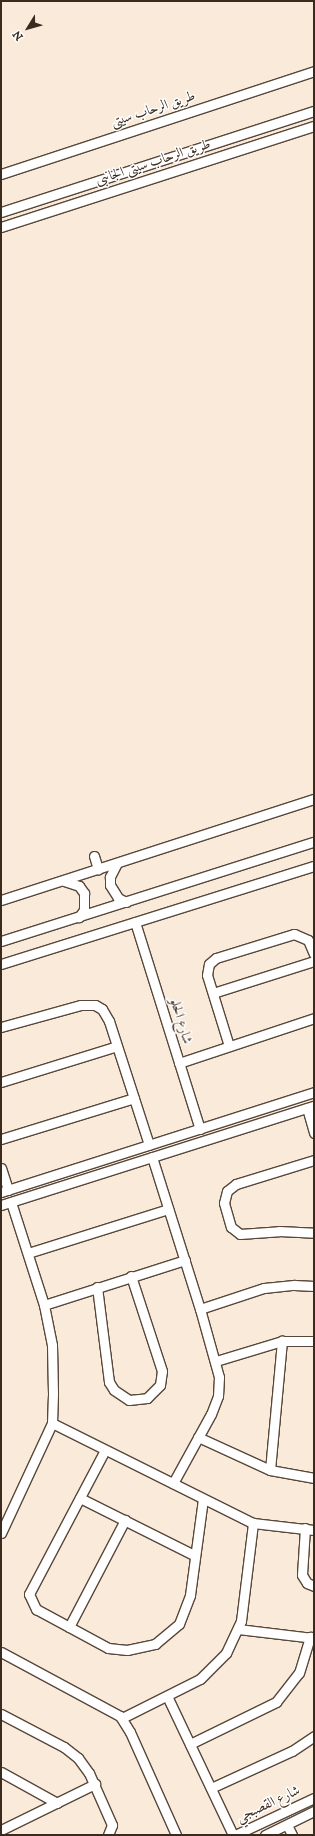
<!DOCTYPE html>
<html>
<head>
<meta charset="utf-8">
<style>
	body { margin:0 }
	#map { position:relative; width:315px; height:1836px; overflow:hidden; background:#f9ead9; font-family:"IM FELL DW Pica",Amiri,serif }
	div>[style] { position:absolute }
	.roads { filter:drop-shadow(1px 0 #58473a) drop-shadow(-1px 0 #58473a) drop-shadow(0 1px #58473a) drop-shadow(0 -1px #58473a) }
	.minor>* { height:9px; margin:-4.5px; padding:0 4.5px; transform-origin:4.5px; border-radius:4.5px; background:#fff }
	span { translate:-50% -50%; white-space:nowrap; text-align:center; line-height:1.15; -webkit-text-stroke:3px #fff; paint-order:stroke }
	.street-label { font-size:14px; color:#3b2a1e }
	.frame { position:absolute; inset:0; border:2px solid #3b2a1e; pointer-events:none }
	.north { position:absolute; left:8px; top:8px; width:40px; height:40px; -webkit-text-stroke:3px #fff; paint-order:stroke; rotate:233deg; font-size:11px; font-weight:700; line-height:16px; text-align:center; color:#3b2a1e }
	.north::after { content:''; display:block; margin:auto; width:14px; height:18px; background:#3b2a1e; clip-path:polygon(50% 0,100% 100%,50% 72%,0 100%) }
</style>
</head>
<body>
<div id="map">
	<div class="roads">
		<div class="minor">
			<div style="left:1px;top:174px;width:330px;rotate:-18.2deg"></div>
			<div style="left:1px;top:212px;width:329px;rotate:-17.9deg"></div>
			<div style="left:1px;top:227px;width:329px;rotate:-17.9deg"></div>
			<div style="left:94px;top:856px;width:14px;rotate:73deg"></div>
			<div style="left:117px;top:863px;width:16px;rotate:117deg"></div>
			<div style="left:110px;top:877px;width:8px;rotate:90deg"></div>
			<div style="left:110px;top:885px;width:15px;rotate:58deg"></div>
			<div style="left:118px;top:898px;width:9px;rotate:27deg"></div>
			<div style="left:64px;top:881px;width:16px;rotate:18deg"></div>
			<div style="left:79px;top:886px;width:9px;rotate:54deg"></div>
			<div style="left:84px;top:893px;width:17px;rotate:90deg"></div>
			<div style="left:84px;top:910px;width:9px;rotate:126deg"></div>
			<div style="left:1px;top:900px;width:329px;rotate:-17.9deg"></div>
			<div style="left:135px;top:922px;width:217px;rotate:72.6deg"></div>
			<div style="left:1px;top:941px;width:328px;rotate:-17.6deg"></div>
			<div style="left:1px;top:964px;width:328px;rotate:-17.4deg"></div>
			<div style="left:213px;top:993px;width:106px;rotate:-17.6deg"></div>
			<div style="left:1px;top:1027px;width:83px;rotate:-15.4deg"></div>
			<div style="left:81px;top:1005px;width:14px"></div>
			<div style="left:95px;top:1005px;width:8px;rotate:30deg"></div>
			<div style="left:102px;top:1009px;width:14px;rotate:60deg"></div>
			<div style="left:109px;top:1021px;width:130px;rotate:72.1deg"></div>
			<div style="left:229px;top:1046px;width:74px;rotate:-107.2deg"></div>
			<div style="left:207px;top:975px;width:11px;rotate:-80deg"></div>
			<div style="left:209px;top:964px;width:9px;rotate:-41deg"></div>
			<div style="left:216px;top:958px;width:82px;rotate:-17.1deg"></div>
			<div style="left:294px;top:934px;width:15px;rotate:23deg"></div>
			<div style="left:308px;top:940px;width:15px;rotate:67deg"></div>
			<div style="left:179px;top:1063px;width:142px;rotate:-18.4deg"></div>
			<div style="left:1px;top:1082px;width:121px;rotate:-17.2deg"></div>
			<div style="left:307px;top:1108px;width:26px;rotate:74deg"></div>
			<div style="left:1px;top:1139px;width:139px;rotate:-17.1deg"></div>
			<div style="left:152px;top:1157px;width:159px;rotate:72.5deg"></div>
			<div style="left:200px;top:1309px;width:71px;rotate:74.4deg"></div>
			<div style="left:219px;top:1377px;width:19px;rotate:93deg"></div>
			<div style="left:218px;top:1396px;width:19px;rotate:111deg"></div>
			<div style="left:211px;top:1414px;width:79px;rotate:118.8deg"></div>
			<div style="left:314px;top:1160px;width:82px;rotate:162.9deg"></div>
			<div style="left:236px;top:1184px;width:11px;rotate:142deg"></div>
			<div style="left:227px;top:1191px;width:12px;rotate:104deg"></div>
			<div style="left:224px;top:1203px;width:25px;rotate:74deg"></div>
			<div style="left:231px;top:1227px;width:11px;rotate:38deg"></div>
			<div style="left:240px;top:1234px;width:39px;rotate:-4deg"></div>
			<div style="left:279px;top:1231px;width:35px;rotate:3deg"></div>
			<div style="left:1px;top:1168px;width:23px;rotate:72deg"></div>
			<div style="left:1px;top:1192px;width:329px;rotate:-17.7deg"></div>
			<div style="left:1px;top:1205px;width:328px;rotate:-17.6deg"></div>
			<div style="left:28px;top:1253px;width:147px;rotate:-17.4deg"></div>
			<div style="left:97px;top:1287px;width:96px;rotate:82.8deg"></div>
			<div style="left:109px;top:1382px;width:9px;rotate:58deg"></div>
			<div style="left:114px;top:1390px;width:18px;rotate:34deg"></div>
			<div style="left:129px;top:1400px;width:18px;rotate:-6deg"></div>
			<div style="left:147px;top:1398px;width:18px;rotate:-45deg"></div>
			<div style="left:160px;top:1385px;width:14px;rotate:-82deg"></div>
			<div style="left:162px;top:1371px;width:100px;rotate:-108.1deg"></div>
			<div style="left:44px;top:1305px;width:148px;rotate:-17.7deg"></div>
			<div style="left:200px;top:1309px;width:67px;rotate:-18.2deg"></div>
			<div style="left:264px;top:1288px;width:30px;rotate:-6deg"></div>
			<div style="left:294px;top:1285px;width:20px;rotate:3deg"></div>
			<div style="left:216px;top:1361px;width:69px;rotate:-16.9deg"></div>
			<div style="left:282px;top:1341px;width:32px"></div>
			<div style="left:52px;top:1423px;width:225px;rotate:26.5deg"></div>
			<div style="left:253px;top:1523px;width:61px;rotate:6.5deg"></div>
			<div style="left:198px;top:1437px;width:79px;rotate:24.6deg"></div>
			<div style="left:270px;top:1470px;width:45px;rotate:10.3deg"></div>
			<div style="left:105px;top:1450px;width:163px;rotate:117.8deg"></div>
			<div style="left:29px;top:1594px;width:17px;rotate:65deg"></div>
			<div style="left:36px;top:1609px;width:82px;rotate:28.4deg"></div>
			<div style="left:108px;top:1648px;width:19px;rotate:6deg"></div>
			<div style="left:127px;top:1650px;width:29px;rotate:-12deg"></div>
			<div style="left:155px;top:1644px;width:31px;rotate:-40deg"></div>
			<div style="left:179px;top:1624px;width:31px;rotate:-69deg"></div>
			<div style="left:190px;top:1595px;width:97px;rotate:-82.3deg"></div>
			<div style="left:270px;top:1470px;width:130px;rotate:-84.7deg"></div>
			<div style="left:80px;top:1498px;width:127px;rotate:26.6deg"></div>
			<div style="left:305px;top:1528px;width:47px;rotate:93.7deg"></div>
			<div style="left:302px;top:1575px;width:9px;rotate:58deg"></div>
			<div style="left:307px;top:1583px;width:8px;rotate:23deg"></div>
			<div style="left:1px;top:1533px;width:121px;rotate:-65.1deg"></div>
			<div style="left:52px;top:1423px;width:30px;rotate:-88deg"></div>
			<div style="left:53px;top:1393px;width:48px;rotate:-91.2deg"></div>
			<div style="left:52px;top:1345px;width:41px;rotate:-101.3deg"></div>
			<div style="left:44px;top:1305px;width:108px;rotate:-107.8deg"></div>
			<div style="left:69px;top:1627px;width:121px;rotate:-62.4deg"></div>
			<div style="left:238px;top:1629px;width:77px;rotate:6.8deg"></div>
			<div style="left:1px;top:1652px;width:135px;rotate:28.3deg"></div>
			<div style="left:120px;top:1716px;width:19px;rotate:58deg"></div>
			<div style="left:130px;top:1732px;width:113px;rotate:65.9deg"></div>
			<div style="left:167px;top:1696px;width:154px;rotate:64.6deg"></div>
			<div style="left:1px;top:1714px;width:71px;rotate:27.6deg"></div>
			<div style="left:64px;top:1747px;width:18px;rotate:38deg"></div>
			<div style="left:78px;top:1758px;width:19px;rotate:54deg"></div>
			<div style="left:89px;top:1773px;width:57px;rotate:66.1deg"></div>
			<div style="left:112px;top:1825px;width:11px;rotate:112deg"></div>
			<div style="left:122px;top:1718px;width:87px;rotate:-26.6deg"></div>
			<div style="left:200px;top:1679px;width:37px;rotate:-45deg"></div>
			<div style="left:226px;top:1653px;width:35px;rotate:-65deg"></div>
			<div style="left:241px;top:1621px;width:99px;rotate:-83deg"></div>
			<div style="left:190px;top:1744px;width:96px;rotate:-26deg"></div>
			<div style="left:276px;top:1702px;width:37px;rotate:-52deg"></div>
			<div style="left:299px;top:1673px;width:38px;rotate:-73deg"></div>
			<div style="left:1px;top:1772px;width:64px;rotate:29deg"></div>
			<div style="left:211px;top:1788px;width:89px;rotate:-24.6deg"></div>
			<div style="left:292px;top:1751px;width:27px;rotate:-34deg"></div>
			<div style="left:287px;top:1825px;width:11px;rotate:63deg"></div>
			<div style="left:1px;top:1830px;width:105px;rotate:-26.1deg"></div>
			<div style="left:235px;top:1835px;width:87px;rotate:-25.1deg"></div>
			<div style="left:265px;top:1835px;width:55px;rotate:-26.1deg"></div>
		</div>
	</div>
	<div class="street-label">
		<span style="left:153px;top:109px;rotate:-18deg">طريق الرحاب سيتى</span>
		<span style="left:153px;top:162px;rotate:-18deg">طريق الرحاب سيتى الجانبى</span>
		<span style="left:181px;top:1021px;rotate:73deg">شارع الحلو</span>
		<span style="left:268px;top:1804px;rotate:-25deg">شارع القصبجي</span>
	</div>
	<div class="frame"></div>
	<div class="north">N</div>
</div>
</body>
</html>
